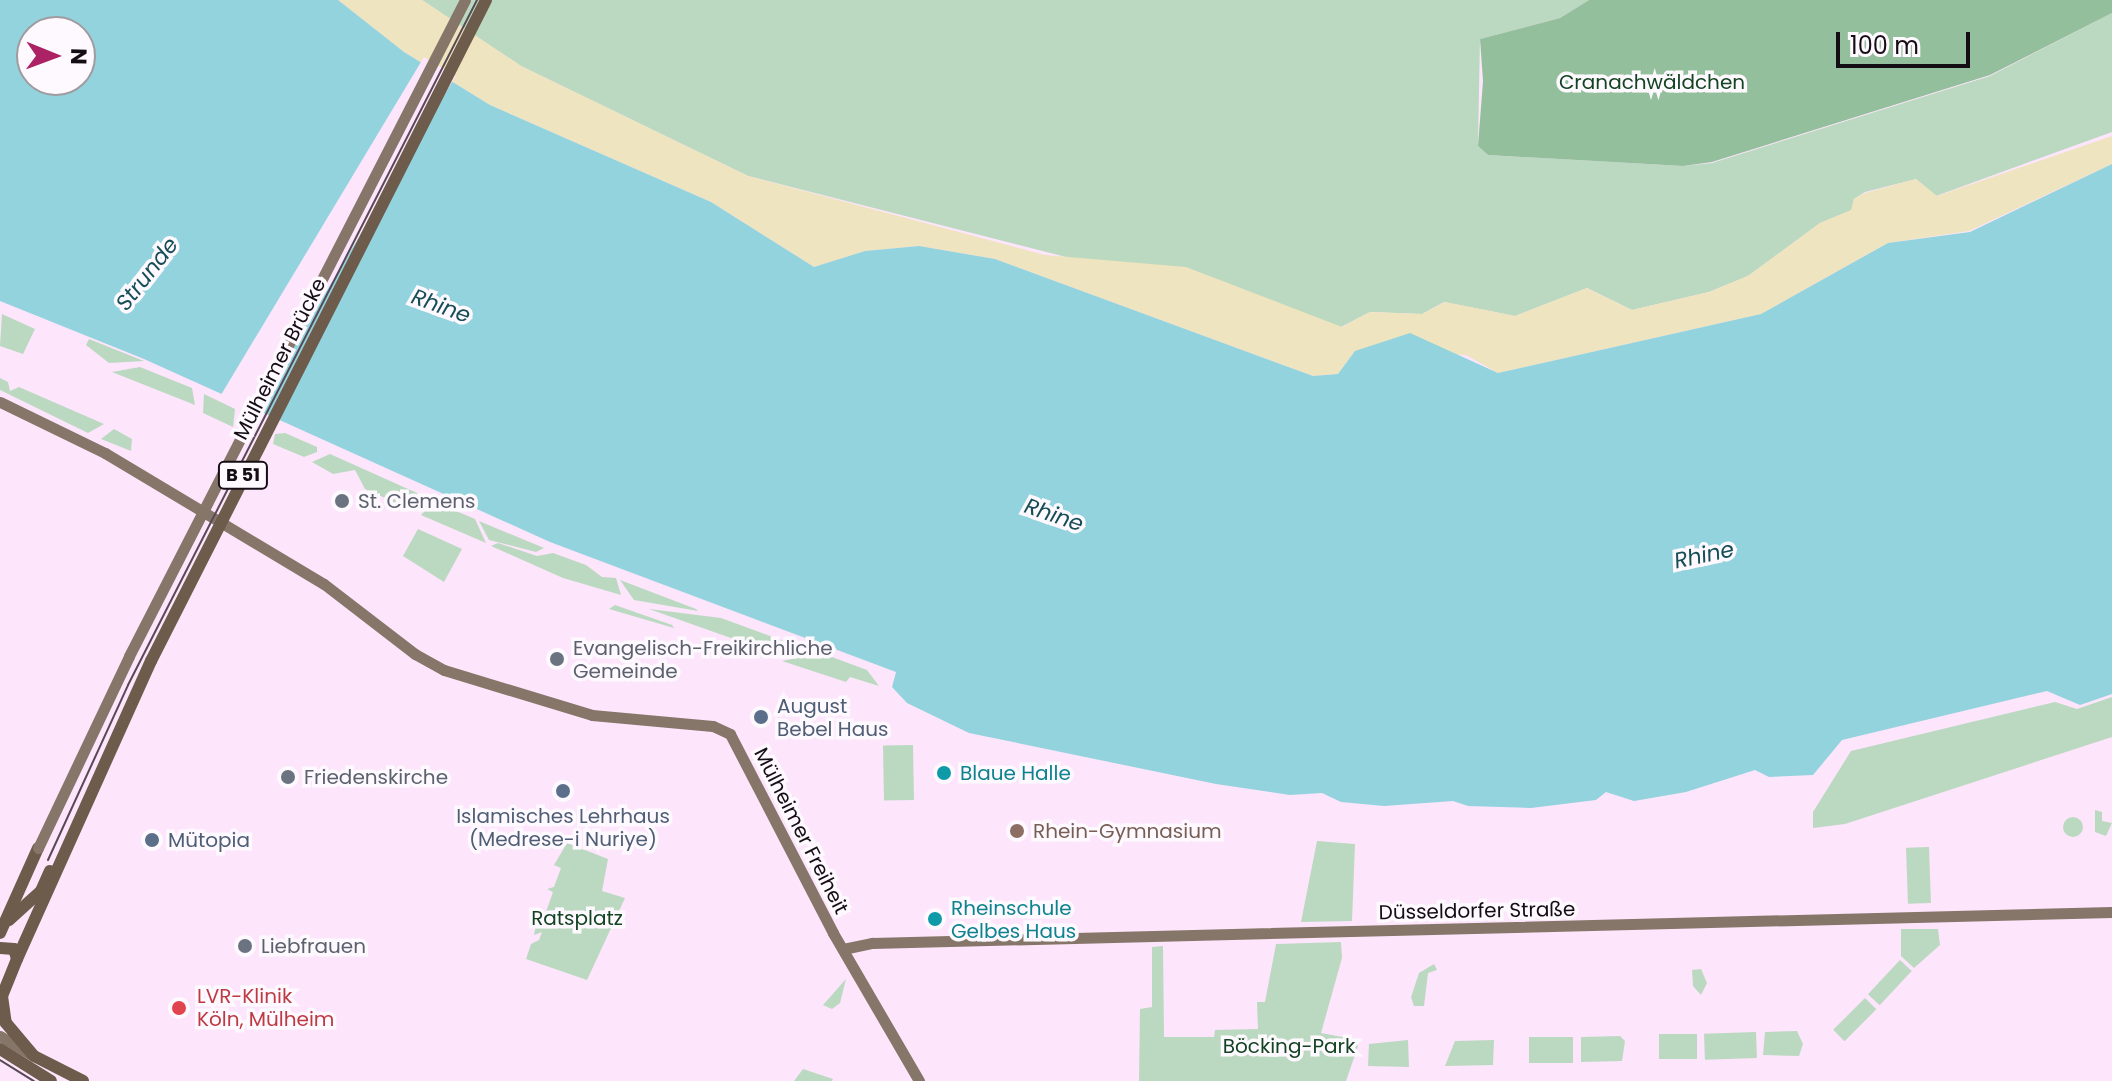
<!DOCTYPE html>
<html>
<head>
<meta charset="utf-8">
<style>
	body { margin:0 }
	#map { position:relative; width:2112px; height:1081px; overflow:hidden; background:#fde5fc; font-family:Poppins,sans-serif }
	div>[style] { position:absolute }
	.green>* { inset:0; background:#bbd9c0; transform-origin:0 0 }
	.round { border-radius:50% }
	.forest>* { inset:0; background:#94bf9c }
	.sand>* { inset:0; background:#eee4bf }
	.water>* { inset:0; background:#92d3de }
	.pier>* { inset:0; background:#fde5fc; transform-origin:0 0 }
	.secondary>* { height:11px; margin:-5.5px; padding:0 5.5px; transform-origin:5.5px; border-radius:5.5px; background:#867669 }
	.primary>* { height:12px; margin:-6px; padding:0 6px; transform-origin:6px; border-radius:6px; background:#6d5b4b }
	.tram>* { height:2px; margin:-1px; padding:0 1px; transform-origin:1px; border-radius:1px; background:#574a56 }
	.secondary-bridge>* { height:11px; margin:-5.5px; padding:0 5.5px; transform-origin:5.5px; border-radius:5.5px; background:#867669 }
	.primary-bridge>* { height:12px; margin:-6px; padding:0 6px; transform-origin:6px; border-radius:6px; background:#6d5b4b }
	.dots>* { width:22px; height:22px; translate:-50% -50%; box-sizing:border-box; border:4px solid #fef9fe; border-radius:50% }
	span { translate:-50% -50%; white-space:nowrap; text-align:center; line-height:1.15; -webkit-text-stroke:7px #fef9fe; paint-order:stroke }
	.shield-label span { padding:2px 6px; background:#fef9fe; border:2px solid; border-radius:6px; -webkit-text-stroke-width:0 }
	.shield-label { font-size:18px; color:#150d14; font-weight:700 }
	.park-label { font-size:20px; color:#134422 }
	.street-label { font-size:20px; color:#150d14 }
	.worship-label { font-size:20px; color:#5b616d }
	.left { translate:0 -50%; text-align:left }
	.service-label { font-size:20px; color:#4e5e75 }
	.culture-label { font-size:20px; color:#0d838f }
	.education-label { font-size:20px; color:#785e54 }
	.health-label { font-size:20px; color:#be3a42 }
	.water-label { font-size:22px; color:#154e56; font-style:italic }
	.north { position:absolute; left:16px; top:16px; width:80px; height:80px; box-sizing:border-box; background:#fef9fe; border:2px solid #a19ba0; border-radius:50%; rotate:91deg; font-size:22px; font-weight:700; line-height:32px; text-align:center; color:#150d14 }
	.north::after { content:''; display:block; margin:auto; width:28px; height:36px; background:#ab2265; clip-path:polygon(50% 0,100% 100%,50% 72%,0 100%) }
	.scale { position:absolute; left:1836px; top:32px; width:134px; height:36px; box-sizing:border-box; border:4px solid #150d14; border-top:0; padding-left:10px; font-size:24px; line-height:28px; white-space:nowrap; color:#150d14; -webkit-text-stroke:6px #fef9fe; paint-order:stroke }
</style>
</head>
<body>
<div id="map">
	<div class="green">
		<div style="clip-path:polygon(422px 0,1589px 0,1560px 18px,1480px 39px,1478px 146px,1488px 155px,1683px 166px,1712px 163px,1990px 76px,2112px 13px,2112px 132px,1936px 196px,1916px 179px,1865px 192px,1854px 199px,1852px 210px,1820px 223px,1748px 276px,1709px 292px,1632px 310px,1587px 288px,1515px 316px,1444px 302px,1422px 314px,1370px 312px,1341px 327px,748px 176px,521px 66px)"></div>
		<div style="clip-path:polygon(2px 314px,35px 329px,23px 354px,0 346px)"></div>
		<div style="clip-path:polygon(89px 339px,144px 361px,109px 363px,86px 345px)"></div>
		<div style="clip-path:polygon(140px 367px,192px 388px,195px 405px,112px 372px)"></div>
		<div style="clip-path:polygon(0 378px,8px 382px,10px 391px,19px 387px,104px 424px,88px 433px,0 390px)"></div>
		<div style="clip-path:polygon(204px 394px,235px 409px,233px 427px,203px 413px)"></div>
		<div style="clip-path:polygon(114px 429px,132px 439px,131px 451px,101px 439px)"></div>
		<div style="clip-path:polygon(285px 433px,317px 447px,317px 452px,304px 457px,273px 444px,275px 434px)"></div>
		<div style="clip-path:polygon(330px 454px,417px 493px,423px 502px,405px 507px,365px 489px,355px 470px,333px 474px,312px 462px)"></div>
		<div style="clip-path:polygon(444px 506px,475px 519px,486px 543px,421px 515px,429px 507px)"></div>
		<div style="clip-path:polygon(479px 521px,544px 548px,536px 552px,489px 540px)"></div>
		<div style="clip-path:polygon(418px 529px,462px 549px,444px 582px,403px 556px)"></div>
		<div style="clip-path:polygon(498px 543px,537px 556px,553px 553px,586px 565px,602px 577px,616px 578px,621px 595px,563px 578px,491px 546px)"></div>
		<div style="clip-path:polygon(620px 580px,696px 609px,698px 611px,634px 600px)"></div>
		<div style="clip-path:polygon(615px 605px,672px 625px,674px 628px,609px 609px)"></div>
		<div style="clip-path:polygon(649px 609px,721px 618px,811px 651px,779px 655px)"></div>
		<div style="clip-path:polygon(821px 653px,867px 670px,879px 686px,850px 677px,846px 682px,782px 661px)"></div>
		<div style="clip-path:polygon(2112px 697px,2112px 737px,1845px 824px,1813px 828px,1813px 812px,1851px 751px,2055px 702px,2077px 709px)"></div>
		<div style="left:913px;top:745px;width:55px;height:30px;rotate:89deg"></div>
		<div style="clip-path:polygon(2095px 810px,2102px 812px,2102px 821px,2112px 823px,2106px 836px,2095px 832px)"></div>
		<div class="round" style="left:2063px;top:817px;width:20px;height:20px"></div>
		<div style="clip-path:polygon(1317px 841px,1355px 844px,1352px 921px,1301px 922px)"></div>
		<div style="clip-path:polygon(567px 843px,608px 859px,602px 891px,625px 898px,587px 980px,526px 959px,531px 944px,539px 940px,542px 932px,534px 935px,539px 910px,546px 912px,553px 892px,547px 889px,554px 887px,561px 868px,554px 865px)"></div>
		<div style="left:1929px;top:847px;width:56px;height:23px;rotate:88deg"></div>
		<div style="clip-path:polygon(1901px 929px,1938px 929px,1940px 945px,1914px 968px,1901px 956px)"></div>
		<div style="clip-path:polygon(1341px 942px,1342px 958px,1321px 1033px,1353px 1039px,1358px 1046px,1346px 1081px,1139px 1081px,1140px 1009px,1152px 1007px,1152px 947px,1163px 946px,1164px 1037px,1214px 1037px,1215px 1030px,1258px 1029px,1257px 1002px,1265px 1002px,1276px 944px)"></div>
		<div style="left:1900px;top:960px;width:16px;height:47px;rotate:43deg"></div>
		<div style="clip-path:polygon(1434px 964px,1437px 970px,1428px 973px,1424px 1006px,1414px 1006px,1411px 997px,1419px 973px)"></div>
		<div style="clip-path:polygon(1701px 969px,1707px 983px,1701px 995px,1693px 986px,1692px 970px)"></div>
		<div style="clip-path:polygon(846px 979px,840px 1003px,832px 1009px,823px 1005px)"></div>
		<div style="left:1865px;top:998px;width:16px;height:45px;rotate:45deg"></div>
		<div style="clip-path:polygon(1797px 1031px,1803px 1044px,1799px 1056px,1763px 1055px,1765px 1032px)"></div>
		<div style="left:1756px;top:1032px;width:26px;height:52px;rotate:88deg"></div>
		<div style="left:1697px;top:1034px;width:25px;height:38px;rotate:90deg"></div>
		<div style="clip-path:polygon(1620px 1036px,1625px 1041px,1622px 1061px,1581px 1062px,1581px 1037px)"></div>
		<div style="left:1573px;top:1037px;width:26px;height:44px;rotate:90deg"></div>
		<div style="clip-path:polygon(1408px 1040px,1409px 1067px,1368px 1066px,1369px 1044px)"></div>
		<div style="clip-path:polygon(1494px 1040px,1493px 1065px,1445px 1066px,1455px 1041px)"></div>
		<div style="clip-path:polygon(803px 1069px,833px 1079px,832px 1081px,794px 1081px)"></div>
	</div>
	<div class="forest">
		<div style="clip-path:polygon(1589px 0,2112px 0,2112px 13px,1990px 75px,1712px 162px,1683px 166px,1488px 155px,1478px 146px,1483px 81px,1480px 39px,1560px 18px)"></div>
	</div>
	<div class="sand">
		<div style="clip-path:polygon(338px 0,422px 0,521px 66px,748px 176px,1045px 255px,1186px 267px,1342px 327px,1370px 312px,1422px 314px,1445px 302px,1515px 316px,1587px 288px,1632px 310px,1709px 292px,1748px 276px,1820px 223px,1851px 210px,1854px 199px,1865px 193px,1916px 179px,1937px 196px,2112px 136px,2112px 164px,1969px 231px,1888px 243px,1761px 314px,1498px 373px,1466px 355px,1355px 351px,1338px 374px,1313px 376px,995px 259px,919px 246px,865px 251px,814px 267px,711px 202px,490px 105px,404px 52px)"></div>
	</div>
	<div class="water">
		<div style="clip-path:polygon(evenodd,0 0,338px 0,404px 52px,490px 105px,711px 202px,814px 267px,865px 251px,919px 246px,995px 259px,1313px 376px,1338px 374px,1355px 351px,1410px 333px,1498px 373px,1761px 314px,1888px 243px,1970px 232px,2112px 164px,2112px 694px,2080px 705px,2047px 691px,1842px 740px,1813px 775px,1769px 777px,1755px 770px,1686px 792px,1634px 801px,1606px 792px,1596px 800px,1531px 808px,1468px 806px,1453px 801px,1384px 806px,1341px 802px,1322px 793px,1290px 795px,1216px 784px,969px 733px,907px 703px,892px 687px,896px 672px,550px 542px,144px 359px,0 301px,0 0,32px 32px,80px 32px,80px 80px,32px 80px,32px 32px)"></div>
	</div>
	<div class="pier">
		<div style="left:424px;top:57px;width:37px;height:396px;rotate:31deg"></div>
	</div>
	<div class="secondary">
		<div style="left:0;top:402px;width:117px;rotate:25.9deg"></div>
		<div style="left:105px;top:453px;width:255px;rotate:30.9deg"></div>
		<div style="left:324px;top:584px;width:115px;rotate:37.6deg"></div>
		<div style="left:415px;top:654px;width:33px;rotate:29deg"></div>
		<div style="left:444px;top:670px;width:155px;rotate:16.9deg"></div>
		<div style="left:592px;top:715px;width:121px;rotate:5.2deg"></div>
		<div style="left:713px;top:726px;width:19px;rotate:25deg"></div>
		<div style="left:730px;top:734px;width:224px;rotate:62.6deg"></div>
		<div style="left:833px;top:933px;width:171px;rotate:59.8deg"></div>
		<div style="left:843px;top:949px;width:30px;rotate:-12deg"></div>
		<div style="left:872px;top:943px;width:1240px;rotate:-1.43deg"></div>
		<div style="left:0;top:1036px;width:35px;rotate:31deg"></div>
	</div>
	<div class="primary">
		<div style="left:9px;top:920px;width:43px;rotate:-42.2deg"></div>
		<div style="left:41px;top:891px;width:22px;rotate:-66deg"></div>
		<div style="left:0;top:933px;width:93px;rotate:-65.9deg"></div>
		<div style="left:0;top:948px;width:14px;rotate:4deg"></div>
		<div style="left:14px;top:949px;width:10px;rotate:73deg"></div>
		<div style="left:17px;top:959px;width:40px;rotate:112deg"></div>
		<div style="left:2px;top:996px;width:27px;rotate:82deg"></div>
		<div style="left:6px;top:1023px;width:43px;rotate:49.7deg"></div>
		<div style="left:34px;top:1056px;width:55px;rotate:27deg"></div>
		<div style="left:0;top:1049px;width:60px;rotate:32.1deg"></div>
	</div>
	<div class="tram">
		<div style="left:48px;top:860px;width:192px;rotate:-65.4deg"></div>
		<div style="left:128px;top:685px;width:769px;rotate:-63deg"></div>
		<div style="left:0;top:1060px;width:40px;rotate:32deg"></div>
	</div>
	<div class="secondary-bridge">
		<div style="left:38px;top:848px;width:212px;rotate:-64.6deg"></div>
		<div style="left:129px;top:656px;width:737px;rotate:-62.88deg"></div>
	</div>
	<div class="primary-bridge">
		<div style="left:17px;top:959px;width:327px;rotate:-65.8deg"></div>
		<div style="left:151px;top:661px;width:741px;rotate:-63.12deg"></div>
	</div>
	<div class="dots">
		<div style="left:342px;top:501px;background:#6b7280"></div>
		<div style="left:557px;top:659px;background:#6b7280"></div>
		<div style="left:761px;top:717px;background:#5c6f8a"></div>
		<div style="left:944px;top:773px;background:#0f9aa8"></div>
		<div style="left:288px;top:777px;background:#6b7280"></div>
		<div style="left:563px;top:791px;background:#5c6f8a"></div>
		<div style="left:1017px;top:831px;background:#8d6e63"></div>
		<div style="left:152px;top:840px;background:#5c6f8a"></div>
		<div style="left:935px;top:919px;background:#0f9aa8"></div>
		<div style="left:245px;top:946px;background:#6b7280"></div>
		<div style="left:179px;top:1008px;background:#e0444e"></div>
	</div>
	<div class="shield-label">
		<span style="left:243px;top:475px">B 51</span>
	</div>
	<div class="park-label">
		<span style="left:1652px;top:82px">Cranachwäldchen</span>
		<span style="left:577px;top:918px">Ratsplatz</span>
		<span style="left:1289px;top:1046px">Böcking-Park</span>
	</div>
	<div class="street-label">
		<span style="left:280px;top:359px;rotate:-63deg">Mülheimer Brücke</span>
		<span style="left:801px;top:831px;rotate:63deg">Mülheimer Freiheit</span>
		<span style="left:1477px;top:911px;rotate:-1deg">Düsseldorfer Straße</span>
	</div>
	<div class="worship-label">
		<span class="left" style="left:358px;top:501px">St. Clemens</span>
		<span class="left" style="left:573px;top:660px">Evangelisch-Freikirchliche<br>Gemeinde</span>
		<span class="left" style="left:304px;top:777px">Friedenskirche</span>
		<span class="left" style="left:261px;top:946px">Liebfrauen</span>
	</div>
	<div class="service-label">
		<span class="left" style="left:777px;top:718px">August<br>Bebel Haus</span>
		<span style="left:563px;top:828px">Islamisches Lehrhaus<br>(Medrese-i Nuriye)</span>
		<span class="left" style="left:168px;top:840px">Mütopia</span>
	</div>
	<div class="culture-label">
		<span class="left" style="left:960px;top:773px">Blaue Halle</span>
		<span class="left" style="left:951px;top:920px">Rheinschule<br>Gelbes Haus</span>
	</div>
	<div class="education-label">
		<span class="left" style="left:1033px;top:831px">Rhein-Gymnasium</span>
	</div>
	<div class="health-label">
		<span class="left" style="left:197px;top:1008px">LVR-Klinik<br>Köln, Mülheim</span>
	</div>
	<div class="water-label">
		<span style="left:147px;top:274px;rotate:-52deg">Strunde</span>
		<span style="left:441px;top:306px;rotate:20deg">Rhine</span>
		<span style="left:1054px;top:515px;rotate:19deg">Rhine</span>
		<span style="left:1704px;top:555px;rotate:-12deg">Rhine</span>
	</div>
	<div class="north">N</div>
	<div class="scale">100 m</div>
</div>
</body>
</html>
